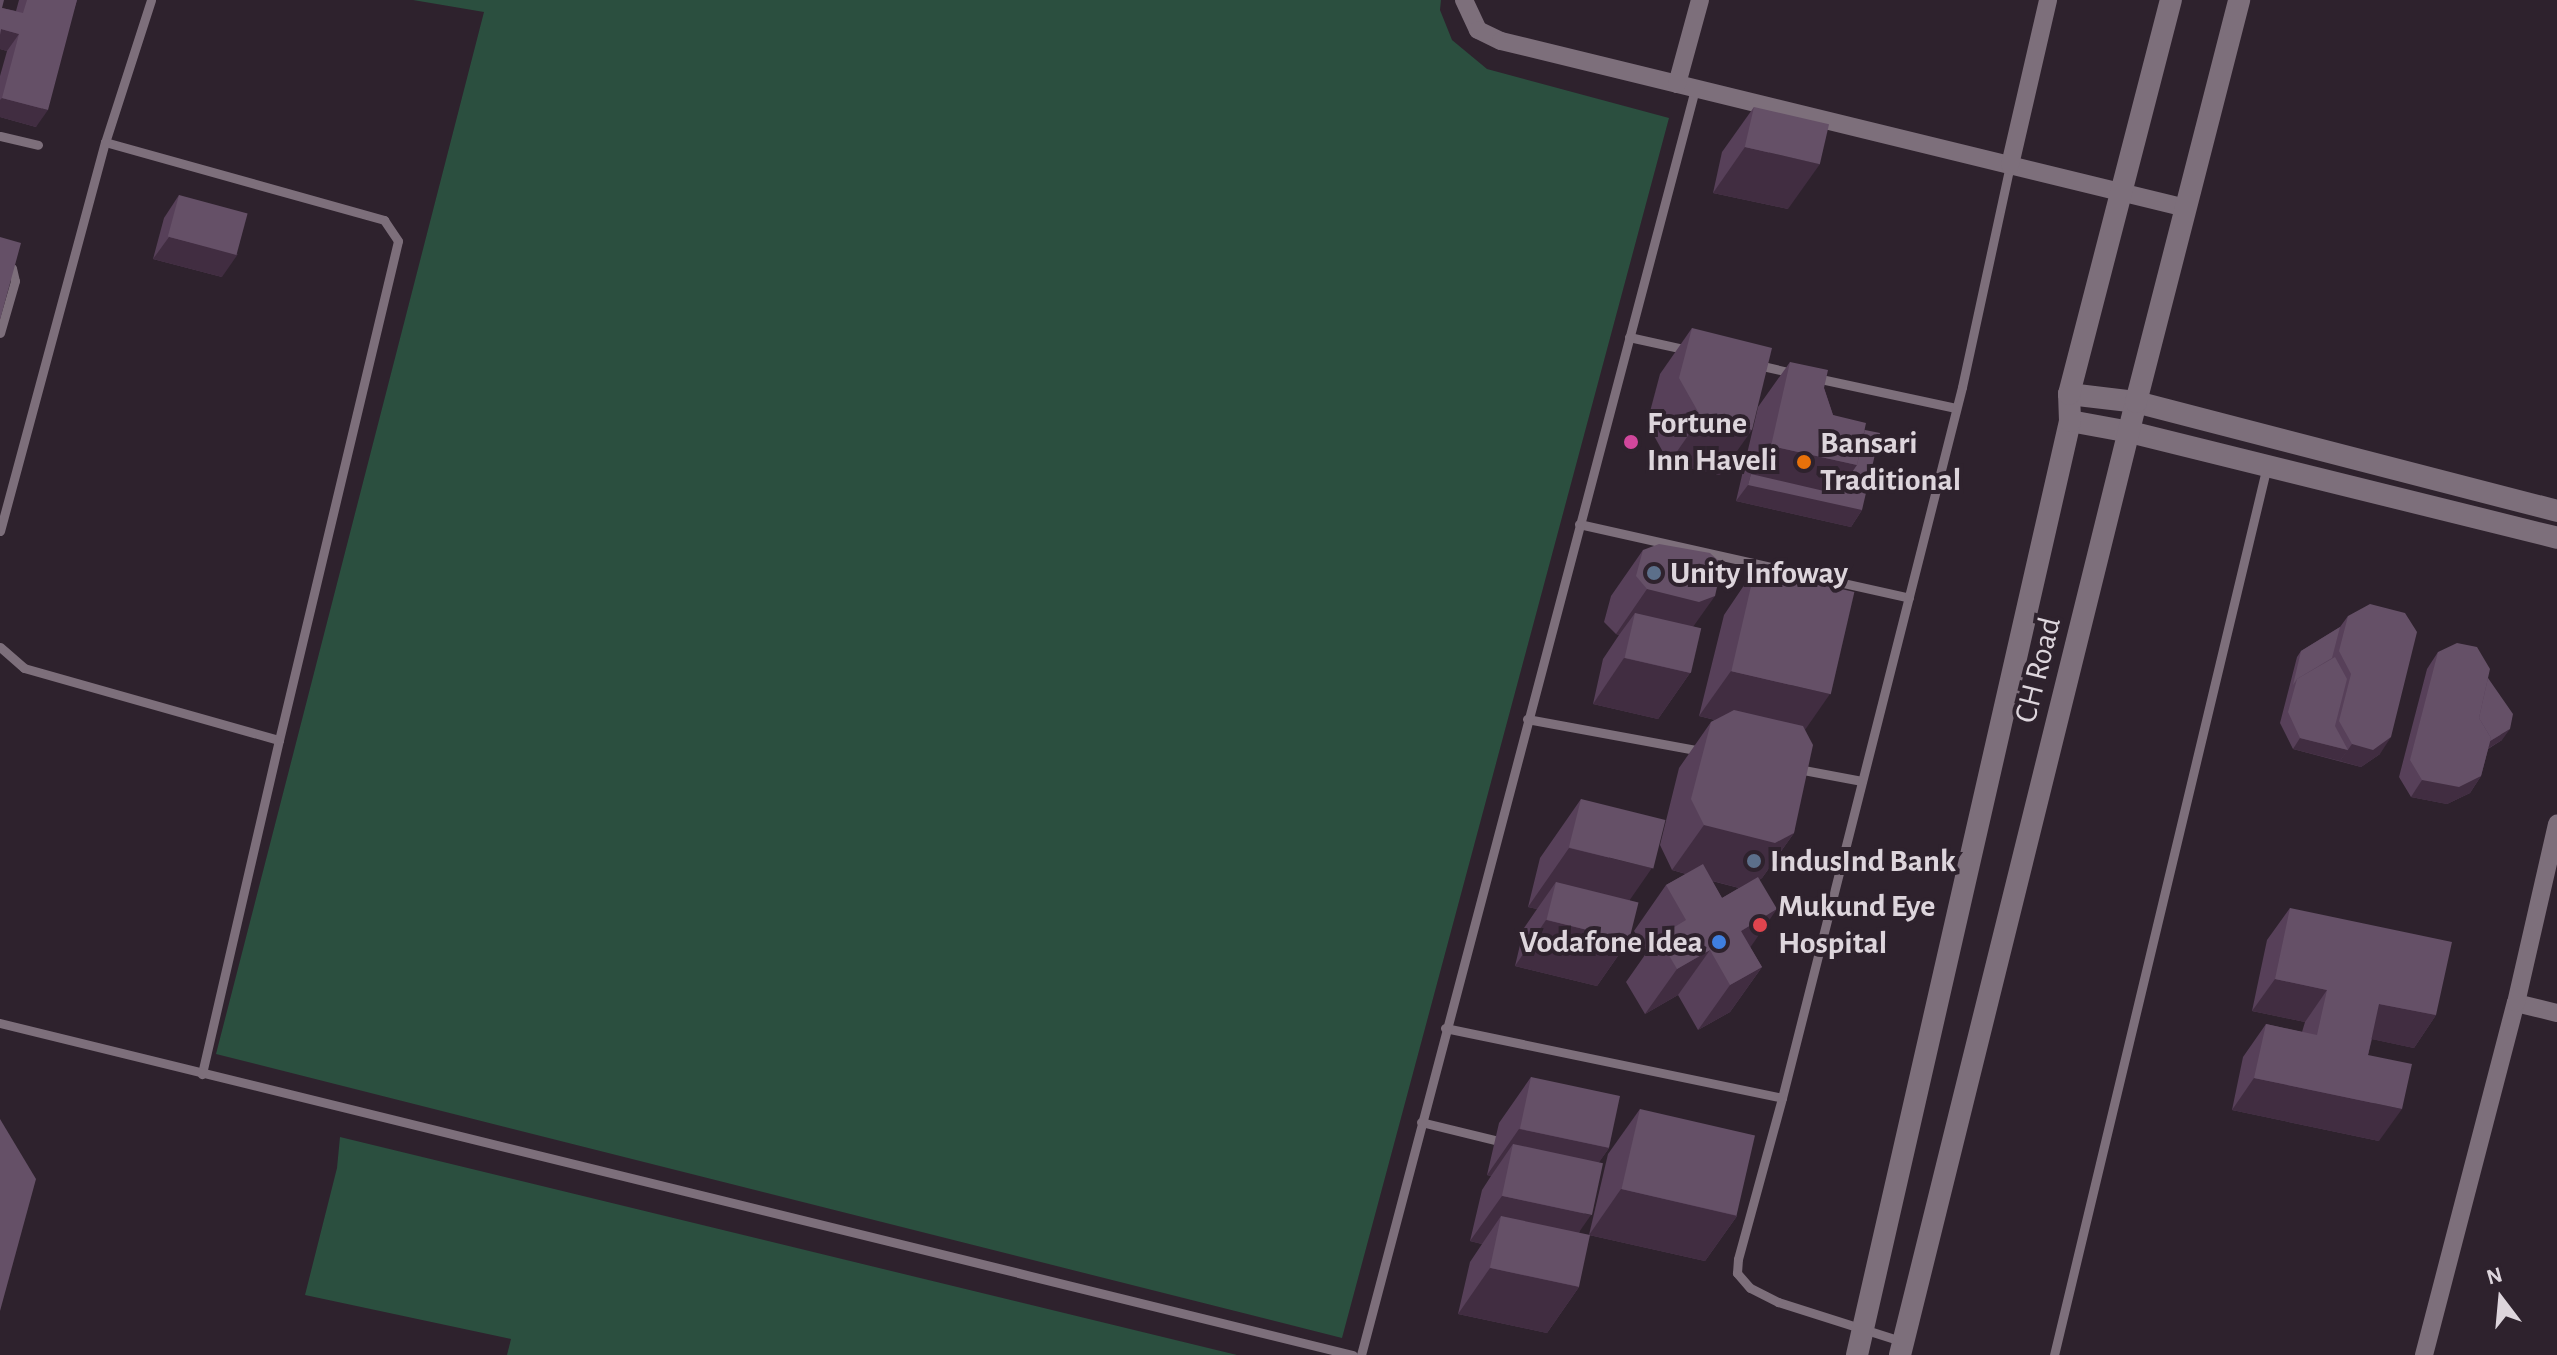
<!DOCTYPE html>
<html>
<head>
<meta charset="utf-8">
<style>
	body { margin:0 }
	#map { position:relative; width:2557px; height:1355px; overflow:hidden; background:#2e222d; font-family:"Alegreya Sans",sans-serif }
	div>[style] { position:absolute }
	.green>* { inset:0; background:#2b4f3f }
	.service>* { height:9px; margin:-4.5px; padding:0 4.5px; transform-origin:4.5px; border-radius:4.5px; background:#7d6f7b }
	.minor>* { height:18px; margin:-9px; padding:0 9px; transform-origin:9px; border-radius:9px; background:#7d6f7b }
	.tertiary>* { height:22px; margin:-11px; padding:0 11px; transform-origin:11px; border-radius:11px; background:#7d6f7b }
	.wall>* { inset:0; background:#574059 }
	.shaded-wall>* { inset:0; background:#412d41 }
	.building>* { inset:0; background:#655067; transform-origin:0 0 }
	.dots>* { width:22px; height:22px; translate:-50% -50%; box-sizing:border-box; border:4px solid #2e222d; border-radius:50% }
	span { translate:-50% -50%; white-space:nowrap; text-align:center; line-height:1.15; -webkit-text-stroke:8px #2e222d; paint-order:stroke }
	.poi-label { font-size:32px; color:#ddd5dc; font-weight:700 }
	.left { translate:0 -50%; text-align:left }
	.right { translate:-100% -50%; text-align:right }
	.street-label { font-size:32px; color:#ddd5dc }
	.north { position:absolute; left:2461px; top:1259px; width:80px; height:80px; -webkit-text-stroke:6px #2e222d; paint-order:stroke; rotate:344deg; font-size:22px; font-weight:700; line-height:32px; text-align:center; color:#ddd5dc }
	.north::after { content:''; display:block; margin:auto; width:28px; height:36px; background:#ddd5dc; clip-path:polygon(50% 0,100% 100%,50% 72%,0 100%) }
</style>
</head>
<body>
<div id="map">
	<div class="green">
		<div style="clip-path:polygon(413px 0,1441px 0,1440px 10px,1452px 40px,1487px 69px,1669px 118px,1342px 1338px,216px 1054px,484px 12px)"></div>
		<div style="clip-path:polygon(340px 1137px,1237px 1355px,507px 1355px,511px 1339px,305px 1295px,337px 1168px)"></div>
	</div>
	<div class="service">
		<div style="left:151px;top:0;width:149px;rotate:107.9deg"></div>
		<div style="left:105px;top:142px;width:290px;rotate:15.6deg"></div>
		<div style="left:384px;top:220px;width:25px;rotate:56deg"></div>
		<div style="left:398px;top:241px;width:513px;rotate:103.41deg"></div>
		<div style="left:0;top:136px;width:39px;rotate:13deg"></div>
		<div style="left:0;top:262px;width:13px;rotate:27deg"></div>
		<div style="left:12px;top:268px;width:13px;rotate:77deg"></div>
		<div style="left:15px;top:281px;width:54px;rotate:106.1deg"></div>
		<div style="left:1629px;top:337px;width:60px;rotate:12.4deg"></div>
		<div style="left:1758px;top:365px;width:37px;rotate:13deg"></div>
		<div style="left:1816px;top:378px;width:143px;rotate:12.1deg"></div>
		<div style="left:1579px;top:524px;width:338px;rotate:12.6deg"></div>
		<div style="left:0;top:531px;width:403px;rotate:-74.9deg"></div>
		<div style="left:0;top:647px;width:32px;rotate:41deg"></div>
		<div style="left:24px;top:668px;width:265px;rotate:15.8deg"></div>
		<div style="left:279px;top:740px;width:343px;rotate:103deg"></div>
		<div style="left:1527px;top:719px;width:177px;rotate:10.4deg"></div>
		<div style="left:1798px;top:769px;width:65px;rotate:10.6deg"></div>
		<div style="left:0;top:1023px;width:1393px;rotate:13.79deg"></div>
		<div style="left:1445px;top:1028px;width:344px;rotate:11.7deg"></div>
		<div style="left:1421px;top:1122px;width:89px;rotate:13.7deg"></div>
		<div style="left:1904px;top:1342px;width:132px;rotate:-162.4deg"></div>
		<div style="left:1778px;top:1302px;width:31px;rotate:-153deg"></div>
		<div style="left:1750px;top:1288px;width:20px;rotate:-131deg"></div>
		<div style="left:1737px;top:1273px;width:14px;rotate:-86deg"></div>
		<div style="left:1738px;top:1259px;width:167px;rotate:-74.7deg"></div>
		<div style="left:1782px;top:1098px;width:733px;rotate:-75.79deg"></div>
		<div style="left:1962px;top:387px;width:227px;rotate:-77.8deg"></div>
		<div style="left:1361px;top:1355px;width:1309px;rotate:-75.22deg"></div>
		<div style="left:2054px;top:1355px;width:914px;rotate:-76.53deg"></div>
	</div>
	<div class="minor">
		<div style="left:1464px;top:0;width:33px;rotate:65deg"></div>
		<div style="left:1478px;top:30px;width:25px;rotate:26deg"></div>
		<div style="left:1501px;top:41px;width:705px;rotate:13.7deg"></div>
		<div style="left:1677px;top:84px;width:87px;rotate:-74.7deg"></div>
		<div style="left:2010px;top:165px;width:169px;rotate:-77deg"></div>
		<div style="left:2516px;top:1003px;width:42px;rotate:13.7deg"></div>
		<div style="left:2424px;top:1355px;width:364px;rotate:-75.4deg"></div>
		<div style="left:2516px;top:1003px;width:184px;rotate:-77.1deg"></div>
	</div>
	<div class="tertiary">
		<div style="left:2069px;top:394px;width:67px;rotate:6.8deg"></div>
		<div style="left:2136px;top:402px;width:435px;rotate:14.5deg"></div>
		<div style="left:2070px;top:421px;width:61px;rotate:10.4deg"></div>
		<div style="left:2130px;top:432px;width:440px;rotate:13.9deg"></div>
		<div style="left:1857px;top:1355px;width:958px;rotate:-77.15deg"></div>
		<div style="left:2070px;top:421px;width:27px;rotate:-92deg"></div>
		<div style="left:2069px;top:394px;width:407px;rotate:-75.5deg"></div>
		<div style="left:1900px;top:1355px;width:982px;rotate:-76.09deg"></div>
		<div style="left:2136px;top:402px;width:415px;rotate:-75.6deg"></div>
	</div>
	<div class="wall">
		<div style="clip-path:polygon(0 0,2px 8px,16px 11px,19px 0,77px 0,36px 127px,0 117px,0 76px,7px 51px,0 49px)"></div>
		<div style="clip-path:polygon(1754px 107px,1788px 209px,1713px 193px,1722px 152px)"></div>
		<div style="clip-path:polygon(179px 195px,222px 277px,153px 259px,164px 218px)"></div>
		<div style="clip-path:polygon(1692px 328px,1720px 475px,1669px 463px,1647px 423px,1660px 374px)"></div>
		<div style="clip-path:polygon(1790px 362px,1824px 388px,1833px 415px,1865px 430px,1862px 510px,1851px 527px,1736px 501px,1758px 407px)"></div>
		<div style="clip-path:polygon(1643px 550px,1693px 626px,1690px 673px,1658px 719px,1593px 704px,1603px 659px,1619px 635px,1616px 634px,1604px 622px,1611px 596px)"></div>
		<div style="clip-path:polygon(evenodd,1755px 569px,1805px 730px,1794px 833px,1762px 878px,1759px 880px,1750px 947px,1762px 967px,1730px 1012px,1698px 1030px,1678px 995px,1645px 1014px,1626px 982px,1647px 952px,1634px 931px,1666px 885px,1686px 874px,1672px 870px,1660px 845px,1679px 768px,1711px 722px,1715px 720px,1699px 716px,1724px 615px,1755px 569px,1712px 881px,1739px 888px,1722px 898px,1712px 881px)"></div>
		<div style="clip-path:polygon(2348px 616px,2380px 754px,2361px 767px,2293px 749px,2280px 723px,2297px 657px,2301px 651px,2340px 627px)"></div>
		<div style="clip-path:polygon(2438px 652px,2488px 678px,2502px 740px,2488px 749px,2481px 776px,2470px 793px,2447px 804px,2411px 797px,2399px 777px,2427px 669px)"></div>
		<div style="clip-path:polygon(1581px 799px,1630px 901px,1629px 940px,1597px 986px,1515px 966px,1524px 928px,1537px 909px,1528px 907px,1540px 858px)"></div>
		<div style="clip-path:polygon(2290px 908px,2436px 1015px,2414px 1048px,2372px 1039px,2368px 1055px,2379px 1141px,2232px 1110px,2243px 1057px,2266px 1024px,2302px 1032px,2305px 1022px,2252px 1011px,2267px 940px)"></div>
		<div style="clip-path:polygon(1531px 1077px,1609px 1148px,1599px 1162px,1579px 1233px,1579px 1287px,1547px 1333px,1458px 1314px,1470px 1262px,1482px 1244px,1470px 1241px,1482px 1190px,1491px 1176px,1487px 1175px,1499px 1123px)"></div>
		<div style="clip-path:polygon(1640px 1109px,1737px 1216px,1705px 1261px,1589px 1235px,1608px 1154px)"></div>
	</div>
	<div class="shaded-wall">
		<div style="clip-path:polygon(1px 29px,19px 34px,7px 51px,0 49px,0 32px)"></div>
		<div style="clip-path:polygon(2px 98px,48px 110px,36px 127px,0 117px,0 100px)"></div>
		<div style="clip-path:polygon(1745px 147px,1820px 164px,1788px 209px,1713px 193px)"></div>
		<div style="clip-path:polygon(169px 237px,238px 254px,222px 277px,153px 259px)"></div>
		<div style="clip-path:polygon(1701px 417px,1752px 430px,1720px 475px,1669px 463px)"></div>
		<div style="clip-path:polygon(1771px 446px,1857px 465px,1862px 510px,1851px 527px,1736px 501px,1748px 485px,1751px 474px)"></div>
		<div style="clip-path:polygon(1647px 589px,1715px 596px,1683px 641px,1635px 613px,1619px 635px,1616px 634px)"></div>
		<div style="clip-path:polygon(1624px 658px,1690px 673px,1658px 719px,1593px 704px)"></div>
		<div style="clip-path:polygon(1731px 671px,1830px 694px,1798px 740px,1699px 716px)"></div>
		<div style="clip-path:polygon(2510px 729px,2502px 740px,2479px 754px,2487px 743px)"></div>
		<div style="clip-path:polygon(2391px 737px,2380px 754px,2361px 767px,2340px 761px,2352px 744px)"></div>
		<div style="clip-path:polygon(2300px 738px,2348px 750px,2340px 761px,2293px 749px)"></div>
		<div style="clip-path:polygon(2481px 776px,2470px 793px,2447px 804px,2411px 797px,2422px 780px)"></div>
		<div style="clip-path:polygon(1704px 825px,1794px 833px,1762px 878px,1743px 889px,1672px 870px)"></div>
		<div style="clip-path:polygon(1569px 848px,1652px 868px,1611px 927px,1556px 882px,1537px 909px,1528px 907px)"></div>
		<div style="clip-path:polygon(1777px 909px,1745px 955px,1741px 931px)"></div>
		<div style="clip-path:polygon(1546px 920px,1629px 940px,1597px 986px,1515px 966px)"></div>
		<div style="clip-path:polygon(1710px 950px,1678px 995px,1645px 1014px,1677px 969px)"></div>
		<div style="clip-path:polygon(1762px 967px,1730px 1012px,1698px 1030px,1730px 985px)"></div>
		<div style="clip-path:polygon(2275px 979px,2327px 990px,2305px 1022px,2252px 1011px)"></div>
		<div style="clip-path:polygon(2379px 1004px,2436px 1015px,2414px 1048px,2357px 1036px)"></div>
		<div style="clip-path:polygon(2254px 1078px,2402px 1109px,2379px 1141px,2232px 1110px)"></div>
		<div style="clip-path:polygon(1519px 1129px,1609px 1148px,1577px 1194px,1513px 1144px,1491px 1176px,1487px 1175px)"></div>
		<div style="clip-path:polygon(1621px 1189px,1737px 1216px,1705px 1261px,1589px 1235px)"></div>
		<div style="clip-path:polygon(1502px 1196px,1591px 1215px,1559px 1261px,1501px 1216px,1482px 1244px,1470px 1241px)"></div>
		<div style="clip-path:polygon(1490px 1268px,1579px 1287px,1547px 1333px,1458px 1314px)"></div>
	</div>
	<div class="building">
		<div style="clip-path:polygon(0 0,4px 0,2px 8px,23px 13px,27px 0,77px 0,48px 110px,2px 98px,19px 34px,1px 29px,0 35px)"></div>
		<div style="left:1754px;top:107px;width:77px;height:41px;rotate:13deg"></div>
		<div style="left:179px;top:195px;width:71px;height:43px;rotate:15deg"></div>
		<div style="clip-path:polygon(0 237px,21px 243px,0 320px)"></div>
		<div style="clip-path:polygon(1692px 328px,1772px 348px,1752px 430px,1701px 417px,1679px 378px)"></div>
		<div style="clip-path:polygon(1790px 362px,1828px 370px,1824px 388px,1833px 415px,1866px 423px,1857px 465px,1771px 446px)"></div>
		<div style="clip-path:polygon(1865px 430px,1880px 433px,1862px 510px,1748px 485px,1751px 474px,1837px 494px,1857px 465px)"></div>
		<div style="clip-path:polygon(1659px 544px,1710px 553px,1722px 564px,1715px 596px,1699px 602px,1647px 589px,1636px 576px,1643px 550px)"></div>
		<div style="left:1755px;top:569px;width:102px;height:105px;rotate:13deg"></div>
		<div style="clip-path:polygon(2370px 604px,2405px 613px,2417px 632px,2391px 737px,2373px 750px,2352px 744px,2339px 721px,2351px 674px,2339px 651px,2348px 616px)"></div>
		<div style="left:1635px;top:613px;width:68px;height:46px;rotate:13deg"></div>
		<div style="clip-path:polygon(2340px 627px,2332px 658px,2297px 679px,2293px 685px,2301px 651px)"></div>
		<div style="clip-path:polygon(2457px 643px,2477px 647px,2490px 669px,2479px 718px,2491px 738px,2481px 776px,2459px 787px,2422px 780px,2410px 760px,2438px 652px)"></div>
		<div style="clip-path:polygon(2335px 657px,2347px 679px,2335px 726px,2348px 750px,2300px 738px,2288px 712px,2297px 679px)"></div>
		<div style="clip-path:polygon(2488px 678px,2513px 714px,2510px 729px,2490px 741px,2491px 738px,2479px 718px)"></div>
		<div style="clip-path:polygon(1734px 710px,1803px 726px,1813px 745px,1794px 833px,1775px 843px,1704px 825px,1691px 799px,1711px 722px)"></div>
		<div style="left:1581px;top:799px;width:87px;height:50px;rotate:14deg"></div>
		<div style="clip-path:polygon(1703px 864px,1722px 898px,1758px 877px,1777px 909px,1741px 931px,1762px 967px,1730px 985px,1710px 950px,1677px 969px,1658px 937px,1686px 920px,1666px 885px)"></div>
		<div style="left:1556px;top:882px;width:85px;height:39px;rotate:14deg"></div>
		<div style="clip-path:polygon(2290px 908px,2452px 942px,2436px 1015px,2379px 1004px,2368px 1055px,2412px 1064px,2402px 1109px,2254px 1078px,2266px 1024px,2317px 1035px,2327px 990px,2275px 979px)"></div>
		<div style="left:1531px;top:1077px;width:91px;height:53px;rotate:12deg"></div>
		<div style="left:1640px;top:1109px;width:118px;height:82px;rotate:13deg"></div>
		<div style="clip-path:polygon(0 1119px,36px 1179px,0 1311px)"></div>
		<div style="left:1513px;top:1144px;width:92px;height:53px;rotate:12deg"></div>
		<div style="left:1501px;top:1216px;width:91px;height:53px;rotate:12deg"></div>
	</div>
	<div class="dots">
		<div style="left:1631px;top:442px;background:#d1479c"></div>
		<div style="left:1804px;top:462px;background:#e8710a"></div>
		<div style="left:1654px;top:573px;background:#5c6f8a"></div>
		<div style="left:1754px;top:861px;background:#5c6f8a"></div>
		<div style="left:1760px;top:925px;background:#e0444e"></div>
		<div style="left:1719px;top:942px;background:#3f7fe0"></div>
	</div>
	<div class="poi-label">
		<span class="left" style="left:1647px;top:442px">Fortune<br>Inn Haveli</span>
		<span class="left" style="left:1820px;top:462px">Bansari<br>Traditional</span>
		<span class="left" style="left:1670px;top:573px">Unity Infoway</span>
		<span class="left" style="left:1770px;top:861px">IndusInd Bank</span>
		<span class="left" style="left:1778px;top:925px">Mukund Eye<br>Hospital</span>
		<span class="right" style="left:1703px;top:942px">Vodafone Idea</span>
	</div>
	<div class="street-label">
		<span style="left:2038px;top:670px;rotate:-76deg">CH Road</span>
	</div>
	<div class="north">N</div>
</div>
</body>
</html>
